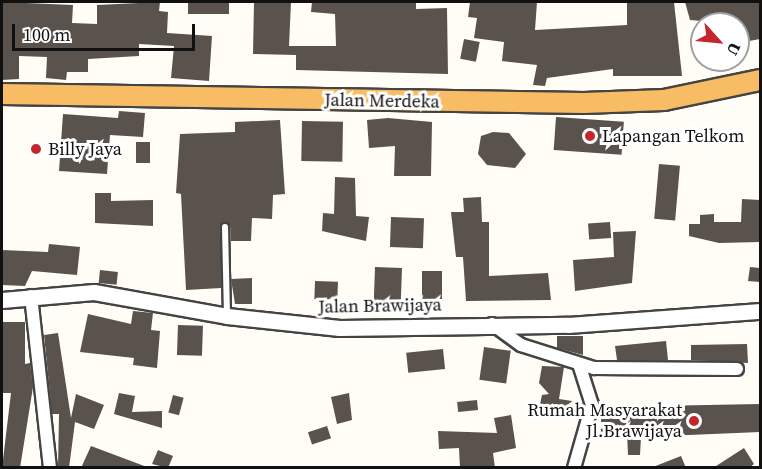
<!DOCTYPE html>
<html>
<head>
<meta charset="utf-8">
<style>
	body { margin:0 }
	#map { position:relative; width:762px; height:469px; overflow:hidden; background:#fffdf5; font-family:"Source Serif 4",serif }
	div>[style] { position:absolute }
	.building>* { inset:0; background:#5a524d; transform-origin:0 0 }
	.roads { filter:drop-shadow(2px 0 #444) drop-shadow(-2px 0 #444) drop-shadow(0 2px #444) drop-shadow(0 -2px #444) }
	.service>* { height:6px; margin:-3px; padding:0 3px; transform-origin:3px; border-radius:3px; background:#fff }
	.minor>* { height:12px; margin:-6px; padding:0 6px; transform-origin:6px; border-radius:6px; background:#fff }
	.tertiary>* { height:15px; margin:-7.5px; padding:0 7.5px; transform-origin:7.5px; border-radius:7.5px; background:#fff }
	.trunk>* { height:20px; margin:-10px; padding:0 10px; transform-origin:10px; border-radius:10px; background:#f7bc64 }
	.dots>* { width:16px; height:16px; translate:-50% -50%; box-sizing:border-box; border:3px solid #fff; border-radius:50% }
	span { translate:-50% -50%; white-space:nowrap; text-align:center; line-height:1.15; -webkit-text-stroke:6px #fff; paint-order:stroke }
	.street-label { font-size:18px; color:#111 }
	.poi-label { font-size:18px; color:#111 }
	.left { translate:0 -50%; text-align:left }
	.right { translate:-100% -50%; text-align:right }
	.frame { position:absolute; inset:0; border:3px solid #111; pointer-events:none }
	.north { position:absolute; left:690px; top:12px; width:60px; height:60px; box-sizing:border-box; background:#fff; border:2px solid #a0a0a0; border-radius:50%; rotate:117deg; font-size:16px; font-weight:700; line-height:24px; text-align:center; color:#111 }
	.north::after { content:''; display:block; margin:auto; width:21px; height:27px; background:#c4262e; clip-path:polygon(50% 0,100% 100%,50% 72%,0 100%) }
	.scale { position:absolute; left:12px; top:24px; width:183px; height:27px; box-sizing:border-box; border:3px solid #111; border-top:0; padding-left:8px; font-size:18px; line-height:21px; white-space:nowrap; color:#111; -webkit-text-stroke:4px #fff; paint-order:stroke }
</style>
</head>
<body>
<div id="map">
	<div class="building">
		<div style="clip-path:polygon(2px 2px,73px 5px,72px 23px,97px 24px,97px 5px,160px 2px,159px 11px,168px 12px,167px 33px,212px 36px,209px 81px,171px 78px,174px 46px,139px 44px,139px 56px,88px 59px,88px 72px,67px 72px,66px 80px,46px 78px,47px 57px,19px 56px,19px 79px,2px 80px)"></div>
		<div style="left:188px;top:2px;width:41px;height:12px"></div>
		<div style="clip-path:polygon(254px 2px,291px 2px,289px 46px,336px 46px,335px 14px,311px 12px,312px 2px,416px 2px,416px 9px,447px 8px,448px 74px,296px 70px,296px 55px,253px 54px)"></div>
		<div style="clip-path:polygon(470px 2px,537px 2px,535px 30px,627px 25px,627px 2px,674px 2px,682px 76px,613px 76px,613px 69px,547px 78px,545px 86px,533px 85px,537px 65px,502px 61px,504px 42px,474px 38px,477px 18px,468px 17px)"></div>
		<div style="clip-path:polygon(685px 2px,760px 2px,760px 39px,738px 43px,738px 24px,690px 20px)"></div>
		<div style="left:464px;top:39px;width:16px;height:20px;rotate:11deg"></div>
		<div style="clip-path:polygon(119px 111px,145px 113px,143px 137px,110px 135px,107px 174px,59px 171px,63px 114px,118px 118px)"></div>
		<div style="left:556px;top:117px;width:68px;height:33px;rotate:4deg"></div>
		<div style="clip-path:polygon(388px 118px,432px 122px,431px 176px,394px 176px,395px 146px,369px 148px,367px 120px)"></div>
		<div style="clip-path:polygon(280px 120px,285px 194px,273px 195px,272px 219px,252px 218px,251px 241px,231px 241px,230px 225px,222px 223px,221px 288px,186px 290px,181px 194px,176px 193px,180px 134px,235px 132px,235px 122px)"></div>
		<div style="left:302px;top:121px;width:41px;height:40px;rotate:1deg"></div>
		<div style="clip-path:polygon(493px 132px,509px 133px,526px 154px,515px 168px,487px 165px,478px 154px,481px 136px)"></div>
		<div style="left:136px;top:142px;width:14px;height:21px"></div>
		<div style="left:659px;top:164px;width:21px;height:55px;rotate:5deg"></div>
		<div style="clip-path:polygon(335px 177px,355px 178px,356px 216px,369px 217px,366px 241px,322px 231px,323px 213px,334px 214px)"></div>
		<div style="clip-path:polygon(95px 193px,111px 193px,111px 201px,153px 200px,153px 226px,95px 223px)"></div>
		<div style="clip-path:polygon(481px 197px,482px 222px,489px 222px,489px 276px,548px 273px,551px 300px,466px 301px,463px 257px,456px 257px,451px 212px,464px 212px,463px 198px)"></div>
		<div style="clip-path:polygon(742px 199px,760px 200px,760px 242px,719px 243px,689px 236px,689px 224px,700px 224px,700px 215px,714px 214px,714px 222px,741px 222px)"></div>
		<div style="left:391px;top:217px;width:33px;height:30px;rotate:2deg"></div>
		<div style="left:610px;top:222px;width:16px;height:22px;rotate:86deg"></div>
		<div style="clip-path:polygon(636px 231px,632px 283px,575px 291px,573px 260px,614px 257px,613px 232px)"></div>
		<div style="clip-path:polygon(49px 244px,80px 247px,77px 275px,32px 271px,25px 286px,2px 285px,2px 250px,48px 252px)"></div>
		<div style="left:375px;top:267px;width:27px;height:36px;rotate:2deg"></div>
		<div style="clip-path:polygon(750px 267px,760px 268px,760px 282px,748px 281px)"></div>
		<div style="left:100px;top:270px;width:18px;height:13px;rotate:6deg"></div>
		<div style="left:422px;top:271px;width:20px;height:28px"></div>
		<div style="clip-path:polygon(252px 278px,252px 304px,235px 304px,231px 279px)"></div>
		<div style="left:315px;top:281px;width:23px;height:18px;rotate:2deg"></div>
		<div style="clip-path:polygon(133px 311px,153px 313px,151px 330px,160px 331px,157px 368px,133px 365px,134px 358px,80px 352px,88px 314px,131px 324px)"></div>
		<div style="clip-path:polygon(2px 322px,25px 322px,25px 364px,30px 363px,33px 387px,20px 468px,2px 468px,11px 393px,2px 393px)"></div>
		<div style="left:178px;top:325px;width:25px;height:30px;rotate:2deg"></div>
		<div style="clip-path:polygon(58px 333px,71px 418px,76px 394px,104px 405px,94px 429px,75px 422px,69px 468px,58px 468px,59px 414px,52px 414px,44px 335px)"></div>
		<div style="clip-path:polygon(557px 336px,583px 336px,583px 355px,557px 348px)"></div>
		<div style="clip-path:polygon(666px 341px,668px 360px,617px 360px,615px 346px)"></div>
		<div style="clip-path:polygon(747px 344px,748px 363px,691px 360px,691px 345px)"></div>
		<div style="left:484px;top:347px;width:27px;height:33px;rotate:8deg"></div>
		<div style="left:443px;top:349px;width:20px;height:37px;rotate:84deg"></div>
		<div style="clip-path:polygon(542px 366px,564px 367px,559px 399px,572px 401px,569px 419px,538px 413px,542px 395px,549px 394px,539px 383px)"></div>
		<div style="clip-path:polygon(119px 393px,135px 396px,132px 412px,162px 411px,162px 428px,114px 414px)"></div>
		<div style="clip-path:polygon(349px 393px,352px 420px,337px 424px,331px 397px)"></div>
		<div style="left:173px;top:395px;width:11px;height:18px;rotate:15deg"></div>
		<div style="left:477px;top:400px;width:10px;height:20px;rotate:84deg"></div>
		<div style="clip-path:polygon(760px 404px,760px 432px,641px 437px,640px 455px,628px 455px,627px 433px,601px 433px,601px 407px)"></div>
		<div style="clip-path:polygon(511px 415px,516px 448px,493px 453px,495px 468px,460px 468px,459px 448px,439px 449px,438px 431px,497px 433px,494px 418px)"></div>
		<div style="left:327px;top:426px;width:13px;height:20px;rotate:72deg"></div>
		<div style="clip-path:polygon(91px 446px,147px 467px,147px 468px,81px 468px)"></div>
		<div style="clip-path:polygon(744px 448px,754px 464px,749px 468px,713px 468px)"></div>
		<div style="clip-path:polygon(158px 450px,173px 456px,168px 468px,152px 464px)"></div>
		<div style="clip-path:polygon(681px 456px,686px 468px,653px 468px,653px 467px)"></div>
	</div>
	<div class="roads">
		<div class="service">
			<div style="left:225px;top:227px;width:89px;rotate:88.7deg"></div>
		</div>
		<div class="minor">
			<div style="left:31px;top:296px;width:173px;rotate:83.7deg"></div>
			<div style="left:492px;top:324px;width:36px;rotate:36deg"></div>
			<div style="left:521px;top:345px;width:77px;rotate:17.5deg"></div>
			<div style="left:594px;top:368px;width:143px;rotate:0.4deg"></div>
			<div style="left:574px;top:468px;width:66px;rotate:-74.1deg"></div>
			<div style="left:592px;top:405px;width:43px;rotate:-107.6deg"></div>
		</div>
		<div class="tertiary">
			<div style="left:2px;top:300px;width:92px;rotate:-5deg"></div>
			<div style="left:94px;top:292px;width:135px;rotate:10.2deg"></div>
			<div style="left:227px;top:316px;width:113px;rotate:6.1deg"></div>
			<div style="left:339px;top:328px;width:229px;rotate:-0.8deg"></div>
			<div style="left:568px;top:325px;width:193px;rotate:-4.2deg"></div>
		</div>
		<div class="trunk">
			<div style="left:2px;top:94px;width:582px;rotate:0.89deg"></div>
			<div style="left:584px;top:103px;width:80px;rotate:-2.1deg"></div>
			<div style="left:664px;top:100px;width:98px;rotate:-11.8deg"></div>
		</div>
	</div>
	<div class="dots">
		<div style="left:590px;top:136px;background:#c4262e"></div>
		<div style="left:36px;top:149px;background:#c4262e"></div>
		<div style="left:694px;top:421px;background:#c4262e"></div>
	</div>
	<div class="street-label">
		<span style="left:382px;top:101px;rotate:1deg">Jalan Merdeka</span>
		<span style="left:380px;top:306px;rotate:-1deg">Jalan Brawijaya</span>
	</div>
	<div class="poi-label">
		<span class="left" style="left:602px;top:136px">Lapangan Telkom</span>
		<span class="left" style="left:48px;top:149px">Billy Jaya</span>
		<span class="right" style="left:682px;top:421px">Rumah Masyarakat<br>Jl.Brawijaya</span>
	</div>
	<div class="frame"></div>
	<div class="north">U</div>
	<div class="scale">100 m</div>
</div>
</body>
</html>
